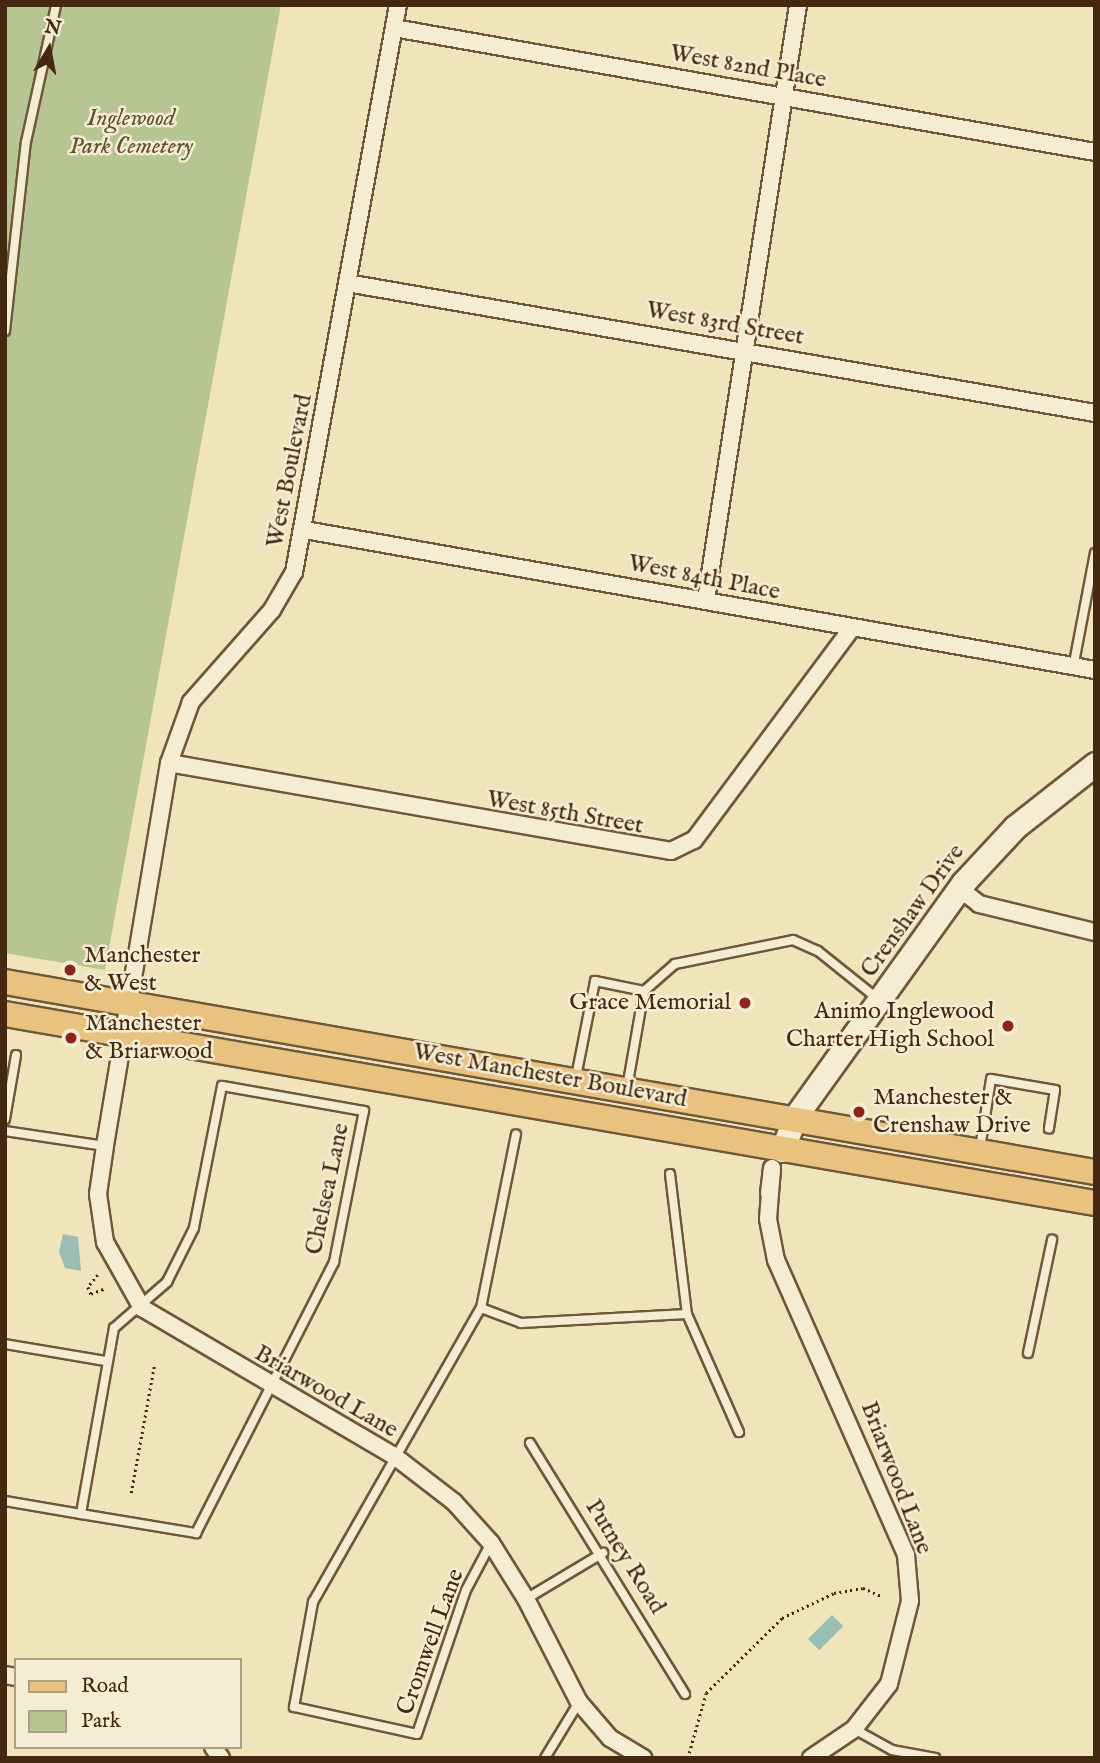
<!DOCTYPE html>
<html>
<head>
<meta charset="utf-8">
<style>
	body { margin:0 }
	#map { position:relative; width:1100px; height:1763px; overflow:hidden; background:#f0e4bb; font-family:"IM FELL English",serif }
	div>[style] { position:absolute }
	.green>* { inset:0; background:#b7c592 }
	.water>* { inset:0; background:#9abeb4; transform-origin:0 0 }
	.path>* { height:2.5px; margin-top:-1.25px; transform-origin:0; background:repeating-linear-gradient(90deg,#442810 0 2px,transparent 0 5.5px) }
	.roads { filter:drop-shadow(2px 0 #6f573b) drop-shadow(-2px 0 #6f573b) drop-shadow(0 2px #6f573b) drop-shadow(0 -2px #6f573b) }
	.lane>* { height:8px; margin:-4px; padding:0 4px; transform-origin:4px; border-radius:4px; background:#f5edd3 }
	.street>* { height:16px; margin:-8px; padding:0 8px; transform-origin:8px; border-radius:8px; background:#f5edd3 }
	.secondary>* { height:23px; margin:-11.5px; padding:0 11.5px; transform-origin:11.5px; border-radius:11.5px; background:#f5edd3 }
	.primary>* { height:24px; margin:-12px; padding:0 12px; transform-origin:12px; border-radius:12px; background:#e8c27e }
	.dots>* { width:19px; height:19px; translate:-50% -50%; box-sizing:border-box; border:4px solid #f5edd3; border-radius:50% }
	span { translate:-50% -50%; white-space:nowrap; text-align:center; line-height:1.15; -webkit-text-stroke:5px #f5edd3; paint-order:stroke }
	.street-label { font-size:24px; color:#442810 }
	.park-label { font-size:24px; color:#614f30; font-style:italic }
	.poi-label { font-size:24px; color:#442810 }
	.left { translate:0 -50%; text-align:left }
	.right { translate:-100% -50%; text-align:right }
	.frame { position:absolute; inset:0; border:7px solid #442810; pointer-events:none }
	.legend { position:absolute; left:14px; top:1658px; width:228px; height:91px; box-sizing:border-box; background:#f5edd3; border:2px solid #ae9e85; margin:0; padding:9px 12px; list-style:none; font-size:21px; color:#442810 }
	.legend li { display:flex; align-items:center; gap:14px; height:35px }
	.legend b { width:35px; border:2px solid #ae9e85 }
	.north { position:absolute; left:14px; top:14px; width:70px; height:70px; -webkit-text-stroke:5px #f5edd3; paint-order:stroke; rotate:10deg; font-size:19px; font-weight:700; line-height:28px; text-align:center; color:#442810 }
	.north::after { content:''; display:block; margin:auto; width:24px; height:32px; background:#442810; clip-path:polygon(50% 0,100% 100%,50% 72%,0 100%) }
</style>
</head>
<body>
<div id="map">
	<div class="green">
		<div style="clip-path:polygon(5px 5px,281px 5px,105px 970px,5px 953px)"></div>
	</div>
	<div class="water">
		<div style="clip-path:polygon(63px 1234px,78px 1237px,81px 1271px,65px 1268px,59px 1252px)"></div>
		<div style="left:832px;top:1615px;width:16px;height:34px;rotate:45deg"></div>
	</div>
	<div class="path">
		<div style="left:98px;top:1275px;width:16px;rotate:130deg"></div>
		<div style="left:88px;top:1287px;width:8px;rotate:67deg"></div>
		<div style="left:91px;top:1294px;width:16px;rotate:-22deg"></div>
		<div style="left:131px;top:1493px;width:129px;rotate:-79.7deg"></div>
		<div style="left:689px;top:1753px;width:62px;rotate:-74.2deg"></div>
		<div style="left:706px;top:1693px;width:107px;rotate:-44.6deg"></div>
		<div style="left:782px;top:1618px;width:58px;rotate:-25.7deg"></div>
		<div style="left:834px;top:1593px;width:29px;rotate:-10deg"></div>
		<div style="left:863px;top:1588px;width:20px;rotate:24deg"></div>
	</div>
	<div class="roads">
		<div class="lane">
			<div style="left:5px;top:331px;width:190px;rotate:-83.7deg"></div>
			<div style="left:26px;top:142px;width:140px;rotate:-77.6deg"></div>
			<div style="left:1073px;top:668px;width:117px;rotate:-79.2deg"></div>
			<div style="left:576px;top:1077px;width:98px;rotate:-78.8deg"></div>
			<div style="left:595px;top:981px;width:50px;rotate:11.5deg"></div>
			<div style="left:627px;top:1088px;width:98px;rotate:-80.1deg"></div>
			<div style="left:644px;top:991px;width:41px;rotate:-41.1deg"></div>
			<div style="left:675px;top:964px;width:120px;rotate:-11.5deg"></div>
			<div style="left:793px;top:940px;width:27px;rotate:24deg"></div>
			<div style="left:818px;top:951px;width:77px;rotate:38.7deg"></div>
			<div style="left:5px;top:1119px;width:65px;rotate:-80.2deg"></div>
			<div style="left:5px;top:1131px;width:101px;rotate:8.5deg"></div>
			<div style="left:980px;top:1148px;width:70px;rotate:-80.9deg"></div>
			<div style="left:991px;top:1079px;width:65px;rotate:9.8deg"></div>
			<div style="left:1055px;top:1090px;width:39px;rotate:99deg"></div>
			<div style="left:670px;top:1174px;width:141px;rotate:83.1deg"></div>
			<div style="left:687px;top:1314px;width:129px;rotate:66.2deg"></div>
			<div style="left:481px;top:1308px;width:43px;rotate:20.6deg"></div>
			<div style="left:521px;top:1323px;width:166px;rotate:-3.1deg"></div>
			<div style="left:5px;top:1344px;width:101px;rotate:9.6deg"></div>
			<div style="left:1028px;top:1353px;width:116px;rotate:-78deg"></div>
			<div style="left:530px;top:1443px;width:295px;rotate:58.3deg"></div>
			<div style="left:5px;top:1501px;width:77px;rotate:9.7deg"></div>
			<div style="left:81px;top:1514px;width:117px;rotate:9.4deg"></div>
			<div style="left:196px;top:1533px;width:304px;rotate:-63deg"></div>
			<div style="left:334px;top:1262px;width:154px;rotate:-78.8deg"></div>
			<div style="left:364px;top:1111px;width:144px;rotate:-170deg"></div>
			<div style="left:222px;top:1086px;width:145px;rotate:101.2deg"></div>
			<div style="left:194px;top:1228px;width:60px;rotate:116.6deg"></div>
			<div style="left:167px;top:1282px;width:70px;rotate:139deg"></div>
			<div style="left:114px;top:1328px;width:189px;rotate:100.1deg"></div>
			<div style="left:491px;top:1543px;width:53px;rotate:118deg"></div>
			<div style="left:466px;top:1590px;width:152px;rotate:108.8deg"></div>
			<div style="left:417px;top:1734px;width:126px;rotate:-167.6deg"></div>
			<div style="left:294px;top:1707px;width:107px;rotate:-79.7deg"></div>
			<div style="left:313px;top:1602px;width:339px;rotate:-60.3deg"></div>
			<div style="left:481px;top:1308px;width:177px;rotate:-78.6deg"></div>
			<div style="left:526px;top:1599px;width:90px;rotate:-30.9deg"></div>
			<div style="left:854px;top:1729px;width:43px;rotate:28.9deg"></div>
			<div style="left:892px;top:1750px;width:44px;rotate:10.5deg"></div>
			<div style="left:545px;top:1758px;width:66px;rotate:-58.7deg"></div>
		</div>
		<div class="street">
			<div style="left:398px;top:5px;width:576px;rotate:100.39deg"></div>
			<div style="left:294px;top:572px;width:44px;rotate:120.1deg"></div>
			<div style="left:272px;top:610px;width:123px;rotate:131.4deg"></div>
			<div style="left:191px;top:702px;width:65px;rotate:109.8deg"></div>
			<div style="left:169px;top:763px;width:388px;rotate:99.5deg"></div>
			<div style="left:105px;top:1146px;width:49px;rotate:98.3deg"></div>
			<div style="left:98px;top:1194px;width:49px;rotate:81.7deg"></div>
			<div style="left:105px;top:1242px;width:76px;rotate:60.7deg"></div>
			<div style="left:142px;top:1308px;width:291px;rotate:30.4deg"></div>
			<div style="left:393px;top:1455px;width:77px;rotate:37.6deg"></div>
			<div style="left:454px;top:1502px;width:55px;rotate:47.9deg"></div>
			<div style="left:491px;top:1543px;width:66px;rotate:58deg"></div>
			<div style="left:526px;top:1599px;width:116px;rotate:62.8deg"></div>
			<div style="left:579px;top:1702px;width:48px;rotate:49.3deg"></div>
			<div style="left:610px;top:1738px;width:39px;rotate:31deg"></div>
			<div style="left:394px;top:28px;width:712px;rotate:10.03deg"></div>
			<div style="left:347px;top:283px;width:759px;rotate:9.86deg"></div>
			<div style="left:305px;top:530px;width:802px;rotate:10.05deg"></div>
			<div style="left:706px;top:600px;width:602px;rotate:-81.21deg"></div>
			<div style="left:169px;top:763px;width:510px;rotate:9.94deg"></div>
			<div style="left:671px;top:851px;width:25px;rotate:-26deg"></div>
			<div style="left:694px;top:840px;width:261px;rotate:-53.3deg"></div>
			<div style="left:960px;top:889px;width:24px;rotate:38deg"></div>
			<div style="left:979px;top:904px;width:119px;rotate:13.6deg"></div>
			<div style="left:769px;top:1193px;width:25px;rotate:-83deg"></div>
			<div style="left:772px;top:1168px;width:51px;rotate:94.5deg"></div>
			<div style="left:768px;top:1219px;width:42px;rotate:79deg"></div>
			<div style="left:776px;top:1260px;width:322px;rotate:66.2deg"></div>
			<div style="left:906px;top:1555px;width:46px;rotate:85deg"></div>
			<div style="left:910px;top:1601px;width:86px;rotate:104.2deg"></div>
			<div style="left:889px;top:1684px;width:57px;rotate:127.9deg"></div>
			<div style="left:854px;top:1729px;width:52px;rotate:146deg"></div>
			<div style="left:5px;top:1675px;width:11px;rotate:10deg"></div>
			<div style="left:213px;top:1747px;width:14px;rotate:54deg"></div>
		</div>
		<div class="secondary">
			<div style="left:782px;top:1150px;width:35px;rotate:-68deg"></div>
			<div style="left:795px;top:1117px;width:288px;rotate:-54.3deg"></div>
			<div style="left:963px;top:883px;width:76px;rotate:-47.1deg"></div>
			<div style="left:1015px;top:827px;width:102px;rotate:-38.2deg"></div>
		</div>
		<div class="primary">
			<div style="left:5px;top:982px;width:1106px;rotate:9.89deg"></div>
			<div style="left:5px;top:1014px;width:1106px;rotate:9.84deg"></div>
		</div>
	</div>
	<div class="dots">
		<div style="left:70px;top:970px;background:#8f2418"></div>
		<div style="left:745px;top:1003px;background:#8f2418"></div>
		<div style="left:1008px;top:1026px;background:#8f2418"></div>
		<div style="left:71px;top:1038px;background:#8f2418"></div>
		<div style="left:859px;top:1112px;background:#8f2418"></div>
	</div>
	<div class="street-label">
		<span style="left:748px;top:67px;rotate:10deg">West 82nd Place</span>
		<span style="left:725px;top:324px;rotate:10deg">West 83rd Street</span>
		<span style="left:290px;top:471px;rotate:-79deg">West Boulevard</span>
		<span style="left:704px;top:578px;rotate:11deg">West 84th Place</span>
		<span style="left:565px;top:813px;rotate:10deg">West 85th Street</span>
		<span style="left:913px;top:911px;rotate:-54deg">Crenshaw Drive</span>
		<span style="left:550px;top:1076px;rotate:10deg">West Manchester Boulevard</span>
		<span style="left:328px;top:1189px;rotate:-78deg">Chelsea Lane</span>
		<span style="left:326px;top:1392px;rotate:30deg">Briarwood Lane</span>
		<span style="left:896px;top:1478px;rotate:69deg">Briarwood Lane</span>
		<span style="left:625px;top:1557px;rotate:58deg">Putney Road</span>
		<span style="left:431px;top:1642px;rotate:-70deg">Cromwell Lane</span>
	</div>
	<div class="park-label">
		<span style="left:131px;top:133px">Inglewood<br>Park Cemetery</span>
	</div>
	<div class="poi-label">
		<span class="left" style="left:84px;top:970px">Manchester<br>&amp; West</span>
		<span class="right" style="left:731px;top:1003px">Grace Memorial</span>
		<span class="right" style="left:994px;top:1026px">Animo Inglewood<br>Charter High School</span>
		<span class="left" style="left:85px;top:1038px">Manchester<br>&amp; Briarwood</span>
		<span class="left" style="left:873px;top:1112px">Manchester &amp;<br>Crenshaw Drive</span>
	</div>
	<div class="frame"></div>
	<ul class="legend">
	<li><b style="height:9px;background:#e8c27e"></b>Road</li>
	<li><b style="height:19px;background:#b7c592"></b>Park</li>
	</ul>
	<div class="north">N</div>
</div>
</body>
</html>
